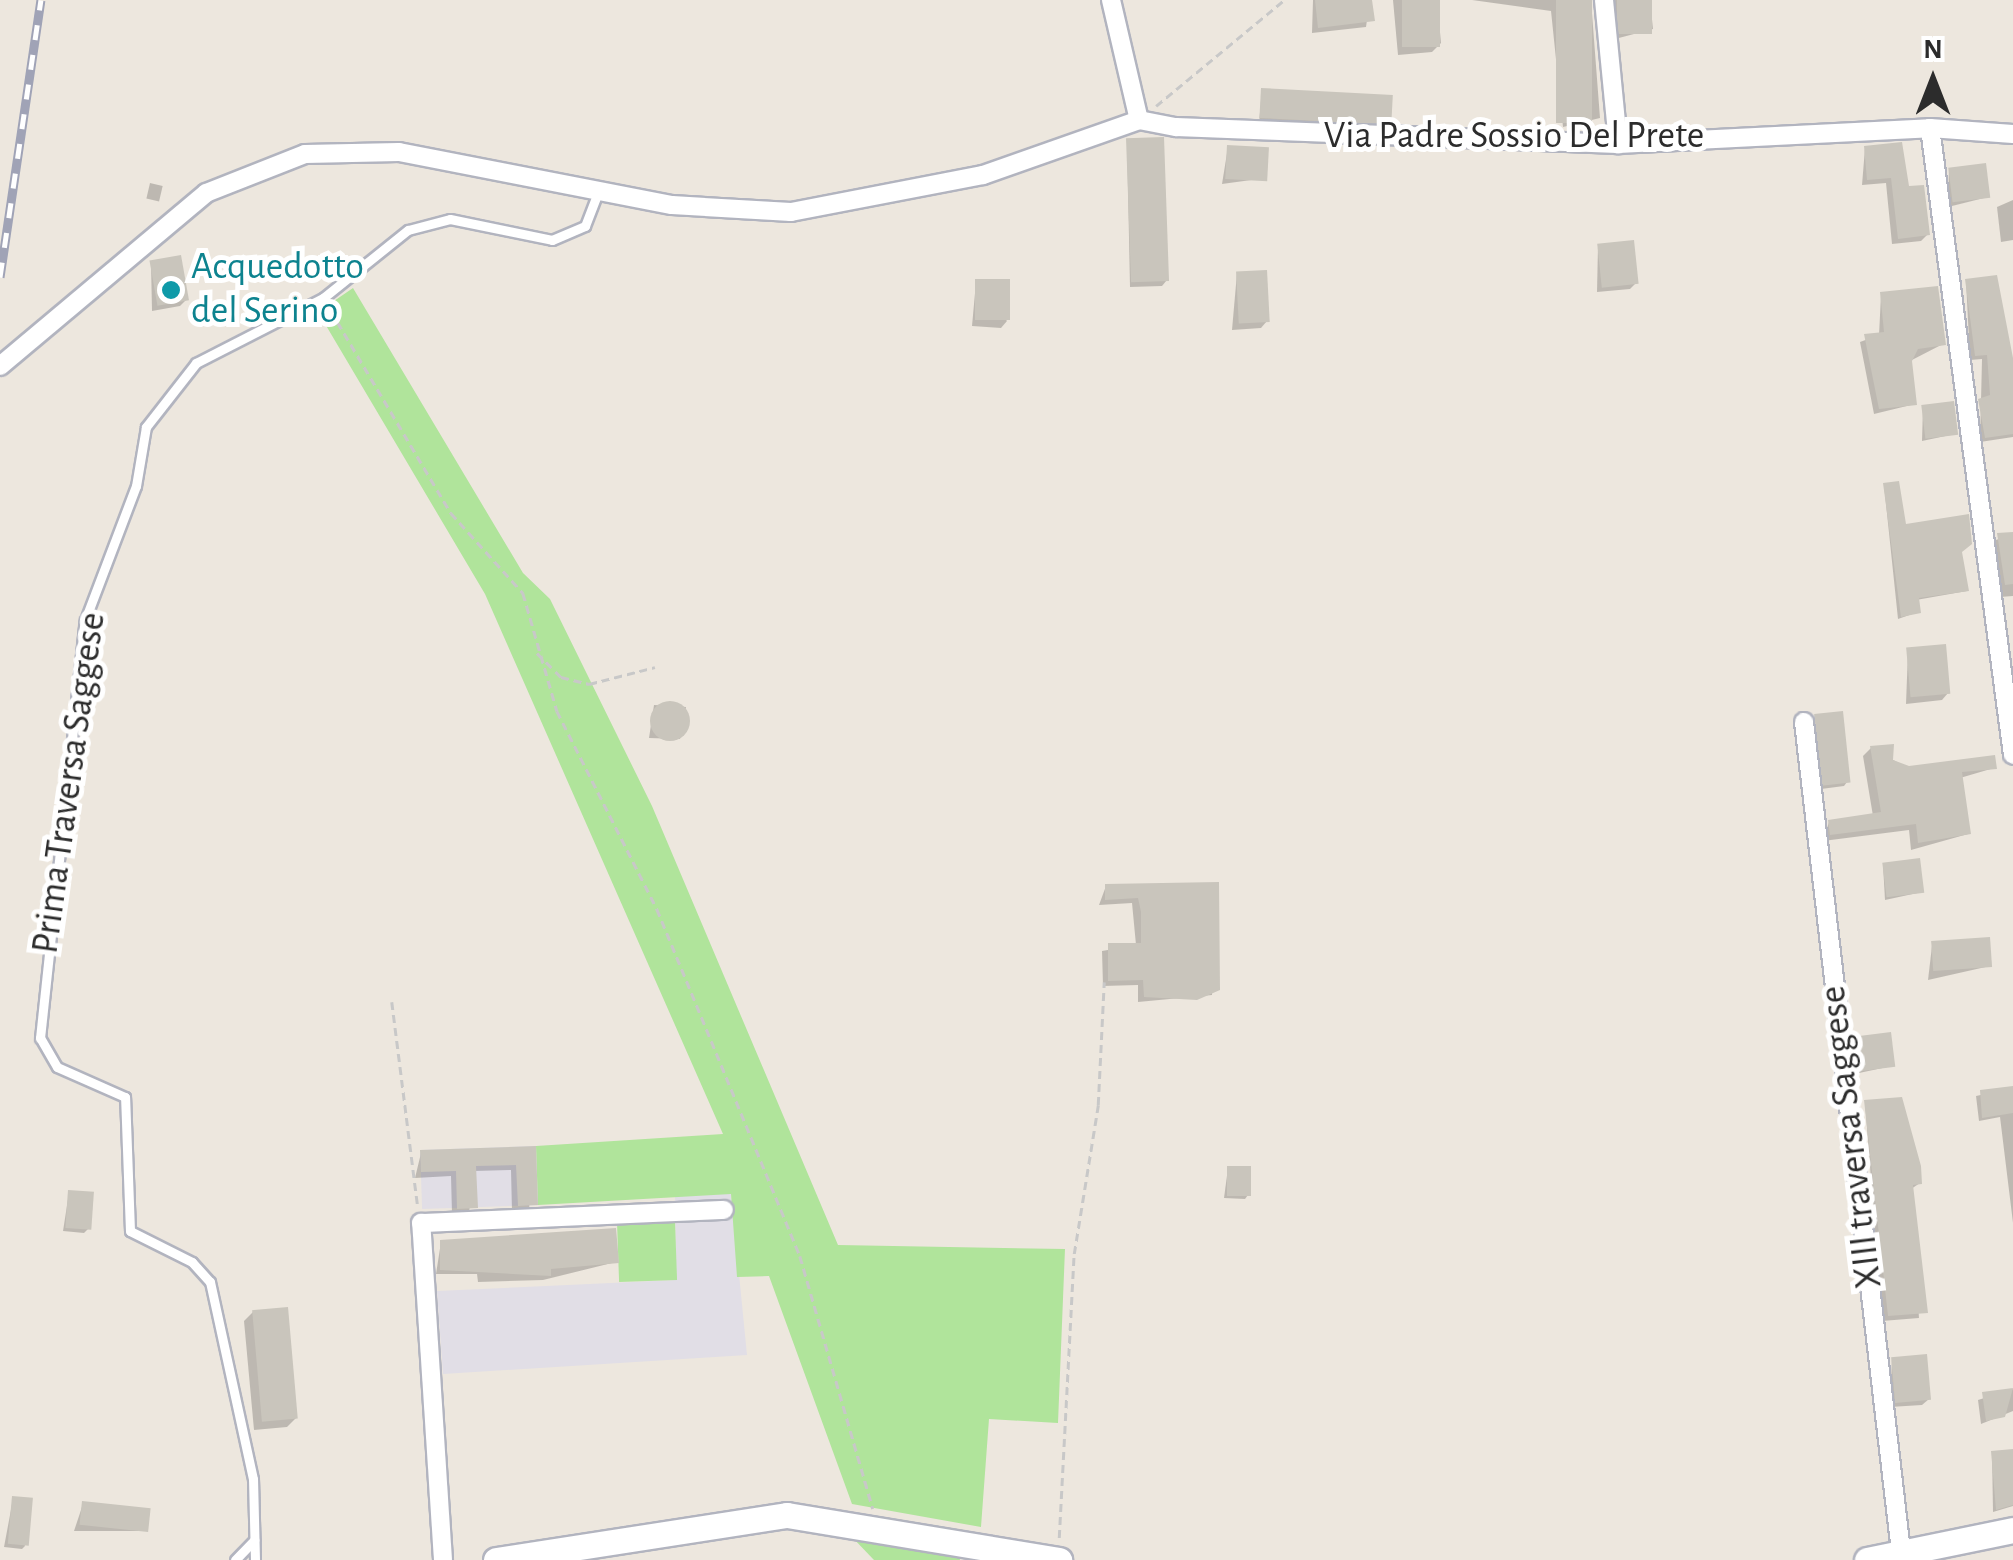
<!DOCTYPE html>
<html>
<head>
<meta charset="utf-8">
<style>
	body { margin:0 }
	#map { position:relative; width:2013px; height:1560px; overflow:hidden; background:#ede7de; font-family:"Alegreya Sans",sans-serif }
	div>[style] { position:absolute }
	.industrial>* { inset:0; background:#e1dee6; transform-origin:0 0 }
	.green>* { inset:0; background:#b0e49b; transform-origin:0 0 }
	.shadow>* { inset:0; background:#0003; transform-origin:0 0 }
	.building>* { inset:0; background:#c9c5bc; transform-origin:0 0 }
	.round { border-radius:50% }
	.path>* { height:2.5px; margin-top:-1.25px; transform-origin:0; background:repeating-linear-gradient(90deg,#c8c8c8 0 8px,transparent 0 13px) }
	.roads { filter:drop-shadow(2px 0 #b2b4bf) drop-shadow(-2px 0 #b2b4bf) drop-shadow(0 2px #b2b4bf) drop-shadow(0 -2px #b2b4bf) }
	.service>* { height:9px; margin:-4.5px; padding:0 4.5px; transform-origin:4.5px; border-radius:4.5px; background:#fff }
	.minor>* { height:18px; margin:-9px; padding:0 9px; transform-origin:9px; border-radius:9px; background:#fff }
	.secondary>* { height:25px; margin:-12.5px; padding:0 12.5px; transform-origin:12.5px; border-radius:12.5px; background:#fff }
	.rail>* { height:9px; margin-top:-4.5px; transform-origin:0; background:repeating-linear-gradient(90deg,#fff 0 15px,#a0a3b6 0 30px); box-sizing:border-box; border-block:2px solid #a0a3b6 }
	.dots>* { width:28px; height:28px; translate:-50% -50%; box-sizing:border-box; border:5px solid #fff; border-radius:50% }
	span { translate:-50% -50%; white-space:nowrap; text-align:center; line-height:1.15; -webkit-text-stroke:10px #fff; paint-order:stroke }
	.street-label { font-size:38px; color:#2c2c2c }
	.culture-label { font-size:38px; color:#0d838f }
	.left { translate:0 -50%; text-align:left }
	.north { position:absolute; left:1883px; top:30px; width:100px; height:100px; -webkit-text-stroke:8px #fff; paint-order:stroke; rotate:0deg; font-size:28px; font-weight:700; line-height:40px; text-align:center; color:#2c2c2c }
	.north::after { content:''; display:block; margin:auto; width:35px; height:45px; background:#2c2c2c; clip-path:polygon(50% 0,100% 100%,50% 72%,0 100%) }
</style>
</head>
<body>
<div id="map">
	<div class="industrial">
		<div style="left:536px;top:1146px;width:59px;height:116px;rotate:88deg"></div>
		<div style="clip-path:polygon(731px 1193px,747px 1355px,443px 1374px,437px 1291px,676px 1280px,675px 1196px)"></div>
	</div>
	<div class="green">
		<div style="clip-path:polygon(353px 288px,523px 573px,550px 599px,652px 806px,838px 1245px,1065px 1249px,1058px 1423px,989px 1419px,981px 1527px,852px 1504px,769px 1276px,737px 1277px,731px 1194px,538px 1205px,536px 1146px,723px 1134px,485px 594px,318px 312px)"></div>
		<div style="left:675px;top:1221px;width:59px;height:58px;rotate:88deg"></div>
		<div style="clip-path:polygon(851px 1536px,959px 1555px,960px 1560px,874px 1560px)"></div>
	</div>
	<div class="shadow">
		<div style="clip-path:polygon(1370px 0,1366px 27px,1312px 33px,1313px 0)"></div>
		<div style="clip-path:polygon(1393px 0,1437px 0,1441px 43px,1432px 52px,1398px 55px)"></div>
		<div style="clip-path:polygon(1472px 0,1591px 0,1600px 118px,1563px 127px,1551px 11px)"></div>
		<div style="clip-path:polygon(1609px 0,1650px 0,1653px 29px,1615px 39px)"></div>
		<div style="clip-path:polygon(1262px 91px,1392px 122px,1259px 123px)"></div>
		<div style="clip-path:polygon(1127px 140px,1167px 280px,1162px 286px,1130px 287px)"></div>
		<div style="clip-path:polygon(1228px 147px,1266px 178px,1222px 184px)"></div>
		<div style="clip-path:polygon(1865px 148px,1907px 189px,1928px 234px,1921px 241px,1892px 244px,1886px 183px,1862px 185px)"></div>
		<div style="clip-path:polygon(1949px 168px,1988px 197px,1948px 207px)"></div>
		<div style="left:150px;top:183px;width:13px;height:16px;rotate:13deg"></div>
		<div style="clip-path:polygon(2013px 200px,2013px 240px,2001px 242px,1997px 207px)"></div>
		<div style="clip-path:polygon(1598px 246px,1636px 283px,1630px 289px,1597px 292px)"></div>
		<div style="clip-path:polygon(151px 263px,187px 299px,180px 306px,152px 311px)"></div>
		<div style="clip-path:polygon(1237px 273px,1267px 321px,1261px 328px,1232px 330px)"></div>
		<div style="clip-path:polygon(1966px 281px,2013px 361px,2013px 437px,1980px 442px,1982px 359px,1970px 360px)"></div>
		<div style="clip-path:polygon(976px 282px,1007px 321px,1001px 328px,972px 326px)"></div>
		<div style="clip-path:polygon(1881px 295px,1943px 344px,1910px 361px,1915px 404px,1874px 414px,1860px 342px,1879px 335px)"></div>
		<div style="clip-path:polygon(1923px 407px,1955px 434px,1922px 441px)"></div>
		<div style="clip-path:polygon(1884px 485px,1904px 527px,1959px 552px,1967px 591px,1916px 600px,1918px 612px,1898px 619px)"></div>
		<div style="clip-path:polygon(2013px 534px,2013px 596px,2000px 597px,1993px 541px)"></div>
		<div style="clip-path:polygon(1908px 651px,1948px 693px,1942px 700px,1906px 704px)"></div>
		<div style="clip-path:polygon(654px 705px,686px 707px,680px 739px,649px 738px)"></div>
		<div style="clip-path:polygon(1815px 717px,1847px 782px,1844px 786px,1821px 789px)"></div>
		<div style="clip-path:polygon(1871px 748px,1908px 768px,1994px 768px,1960px 778px,1968px 834px,1911px 850px,1909px 830px,1823px 841px,1829px 822px,1873px 816px,1863px 756px)"></div>
		<div style="clip-path:polygon(1883px 865px,1922px 892px,1885px 900px)"></div>
		<div style="clip-path:polygon(1217px 885px,1212px 995px,1138px 1002px,1138px 985px,1103px 986px,1102px 951px,1136px 945px,1132px 903px,1099px 905px,1106px 886px)"></div>
		<div style="clip-path:polygon(1932px 946px,1990px 966px,1928px 980px)"></div>
		<div style="clip-path:polygon(1858px 1039px,1892px 1066px,1859px 1073px)"></div>
		<div style="clip-path:polygon(2013px 1088px,2013px 1223px,2000px 1117px,1979px 1121px,1976px 1096px)"></div>
		<div style="clip-path:polygon(1865px 1102px,1920px 1183px,1911px 1189px,1919px 1318px,1882px 1321px)"></div>
		<div style="clip-path:polygon(533px 1148px,529px 1211px,512px 1212px,511px 1170px,474px 1171px,469px 1213px,452px 1214px,451px 1176px,415px 1178px,421px 1153px)"></div>
		<div style="clip-path:polygon(1228px 1168px,1248px 1195px,1245px 1199px,1224px 1198px)"></div>
		<div style="clip-path:polygon(69px 1193px,88px 1229px,84px 1233px,63px 1231px)"></div>
		<div style="clip-path:polygon(441px 1242px,616px 1262px,543px 1280px,478px 1282px,477px 1274px,436px 1274px)"></div>
		<div style="clip-path:polygon(253px 1312px,296px 1418px,287px 1427px,254px 1430px,244px 1321px)"></div>
		<div style="clip-path:polygon(1892px 1358px,1929px 1399px,1922px 1405px,1890px 1407px)"></div>
		<div style="clip-path:polygon(2013px 1389px,2013px 1411px,1981px 1424px,1978px 1400px)"></div>
		<div style="clip-path:polygon(1992px 1453px,2013px 1469px,2013px 1506px,1993px 1512px)"></div>
		<div style="clip-path:polygon(13px 1499px,25px 1546px,22px 1549px,4px 1547px)"></div>
		<div style="clip-path:polygon(83px 1504px,145px 1531px,74px 1531px)"></div>
	</div>
	<div class="building">
		<div style="clip-path:polygon(1315px 0,1372px 0,1375px 21px,1318px 28px)"></div>
		<div style="left:1402px;top:0;width:38px;height:47px"></div>
		<div style="left:1556px;top:0;width:36px;height:123px"></div>
		<div style="left:1617px;top:0;width:35px;height:34px"></div>
		<div style="left:1261px;top:88px;width:132px;height:30px;rotate:3deg"></div>
		<div style="left:1164px;top:137px;width:144px;height:38px;rotate:88deg"></div>
		<div style="clip-path:polygon(1902px 142px,1909px 186px,1924px 185px,1930px 235px,1898px 239px,1891px 178px,1867px 180px,1864px 146px)"></div>
		<div style="left:1227px;top:145px;width:42px;height:34px;rotate:3deg"></div>
		<div style="left:1986px;top:163px;width:35px;height:38px;rotate:83deg"></div>
		<div style="left:1634px;top:240px;width:44px;height:37px;rotate:84deg"></div>
		<div style="left:181px;top:255px;width:46px;height:32px;rotate:80deg"></div>
		<div style="left:1267px;top:270px;width:52px;height:31px;rotate:87deg"></div>
		<div style="clip-path:polygon(1997px 275px,2013px 358px,2013px 434px,1985px 438px,1978px 399px,1990px 395px,1987px 355px,1975px 356px,1965px 279px)"></div>
		<div style="left:975px;top:279px;width:35px;height:41px"></div>
		<div style="clip-path:polygon(1938px 286px,1946px 345px,1918px 349px,1912px 361px,1917px 405px,1879px 409px,1864px 334px,1884px 332px,1880px 292px)"></div>
		<div style="left:1954px;top:401px;width:34px;height:33px;rotate:83deg"></div>
		<div style="clip-path:polygon(1899px 481px,1906px 524px,1969px 514px,1972px 544px,1962px 552px,1969px 591px,1919px 598px,1921px 613px,1901px 617px,1883px 483px)"></div>
		<div style="clip-path:polygon(2013px 532px,2013px 584px,2005px 585px,1997px 533px)"></div>
		<div style="left:1946px;top:644px;width:50px;height:40px;rotate:85deg"></div>
		<div class="round" style="left:650px;top:701px;width:40px;height:40px"></div>
		<div style="left:1843px;top:711px;width:72px;height:29px;rotate:84deg"></div>
		<div style="clip-path:polygon(1894px 744px,1893px 760px,1909px 766px,1995px 755px,1997px 769px,1962px 772px,1971px 834px,1918px 843px,1916px 824px,1830px 835px,1828px 820px,1881px 812px,1870px 746px)"></div>
		<div style="left:1920px;top:858px;width:35px;height:38px;rotate:83deg"></div>
		<div style="clip-path:polygon(1219px 882px,1220px 990px,1197px 1000px,1144px 997px,1143px 980px,1108px 981px,1108px 943px,1141px 943px,1141px 912px,1138px 898px,1105px 900px,1105px 884px)"></div>
		<div style="left:1990px;top:937px;width:30px;height:59px;rotate:86deg"></div>
		<div style="left:1891px;top:1032px;width:35px;height:34px;rotate:83deg"></div>
		<div style="clip-path:polygon(2013px 1086px,2013px 1113px,1982px 1118px,1980px 1090px)"></div>
		<div style="clip-path:polygon(1902px 1097px,1921px 1166px,1922px 1184px,1913px 1185px,1928px 1313px,1888px 1316px,1864px 1100px)"></div>
		<div style="clip-path:polygon(536px 1146px,538px 1205px,518px 1206px,516px 1165px,476px 1166px,478px 1208px,457px 1209px,456px 1171px,421px 1172px,420px 1150px)"></div>
		<div style="left:1227px;top:1166px;width:24px;height:30px"></div>
		<div style="left:68px;top:1190px;width:26px;height:38px;rotate:4deg"></div>
		<div style="clip-path:polygon(616px 1228px,619px 1263px,551px 1269px,551px 1276px,440px 1270px,440px 1240px)"></div>
		<div style="left:288px;top:1307px;width:112px;height:36px;rotate:85deg"></div>
		<div style="left:1927px;top:1354px;width:46px;height:36px;rotate:85deg"></div>
		<div style="clip-path:polygon(2013px 1388px,2005px 1417px,1986px 1421px,1982px 1392px)"></div>
		<div style="clip-path:polygon(2013px 1449px,2013px 1505px,1996px 1510px,1991px 1451px)"></div>
		<div style="left:12px;top:1496px;width:21px;height:48px;rotate:5deg"></div>
		<div style="left:82px;top:1501px;width:69px;height:24px;rotate:6deg"></div>
	</div>
	<div class="path">
		<div style="left:1156px;top:106px;width:166px;rotate:-39.6deg"></div>
		<div style="left:331px;top:311px;width:235px;rotate:59.3deg"></div>
		<div style="left:451px;top:513px;width:108px;rotate:48deg"></div>
		<div style="left:523px;top:593px;width:123px;rotate:73.9deg"></div>
		<div style="left:557px;top:711px;width:222px;rotate:63.2deg"></div>
		<div style="left:657px;top:909px;width:375px;rotate:67.6deg"></div>
		<div style="left:800px;top:1256px;width:263px;rotate:73.9deg"></div>
		<div style="left:537px;top:653px;width:34px;rotate:45deg"></div>
		<div style="left:561px;top:677px;width:29px;rotate:14deg"></div>
		<div style="left:589px;top:684px;width:68px;rotate:-14.4deg"></div>
		<div style="left:392px;top:1002px;width:207px;rotate:82.8deg"></div>
		<div style="left:1059px;top:1538px;width:284px;rotate:-87deg"></div>
		<div style="left:1074px;top:1254px;width:151px;rotate:-80.8deg"></div>
		<div style="left:1098px;top:1105px;width:123px;rotate:-87.2deg"></div>
	</div>
	<div class="roads">
		<div class="service">
			<div style="left:235px;top:1560px;width:28px;rotate:-46deg"></div>
			<div style="left:255px;top:1560px;width:81px;rotate:-91.4deg"></div>
			<div style="left:253px;top:1479px;width:202px;rotate:-102.3deg"></div>
			<div style="left:210px;top:1282px;width:27px;rotate:-132deg"></div>
			<div style="left:192px;top:1262px;width:69px;rotate:-153.4deg"></div>
			<div style="left:130px;top:1231px;width:134px;rotate:-92.1deg"></div>
			<div style="left:125px;top:1097px;width:74px;rotate:-156.2deg"></div>
			<div style="left:57px;top:1067px;width:34px;rotate:-120deg"></div>
			<div style="left:40px;top:1038px;width:420px;rotate:-83.9deg"></div>
			<div style="left:85px;top:620px;width:143px;rotate:-69.2deg"></div>
			<div style="left:136px;top:486px;width:60px;rotate:-80.4deg"></div>
			<div style="left:146px;top:427px;width:81px;rotate:-52deg"></div>
			<div style="left:196px;top:363px;width:143px;rotate:-27.1deg"></div>
			<div style="left:323px;top:298px;width:109px;rotate:-38.7deg"></div>
			<div style="left:408px;top:230px;width:43px;rotate:-14.7deg"></div>
			<div style="left:450px;top:219px;width:104px;rotate:11.6deg"></div>
			<div style="left:552px;top:240px;width:36px;rotate:-23deg"></div>
			<div style="left:585px;top:226px;width:39px;rotate:-69deg"></div>
		</div>
		<div class="minor">
			<div style="left:1111px;top:0;width:123px;rotate:76.9deg"></div>
			<div style="left:1139px;top:120px;width:38px;rotate:11deg"></div>
			<div style="left:1176px;top:127px;width:442px;rotate:2.2deg"></div>
			<div style="left:1618px;top:144px;width:312px;rotate:-2.9deg"></div>
			<div style="left:1930px;top:128px;width:83px;rotate:4.1deg"></div>
			<div style="left:1604px;top:0;width:145px;rotate:84.4deg"></div>
			<div style="left:1930px;top:128px;width:632px;rotate:82.46deg"></div>
			<div style="left:0;top:366px;width:269px;rotate:-40deg"></div>
			<div style="left:206px;top:193px;width:106px;rotate:-21.5deg"></div>
			<div style="left:305px;top:154px;width:94px;rotate:-1.2deg"></div>
			<div style="left:399px;top:152px;width:278px;rotate:11deg"></div>
			<div style="left:672px;top:205px;width:119px;rotate:3.4deg"></div>
			<div style="left:791px;top:212px;width:196px;rotate:-10.9deg"></div>
			<div style="left:983px;top:175px;width:165px;rotate:-19.4deg"></div>
			<div style="left:1804px;top:722px;width:835px;rotate:83.33deg"></div>
			<div style="left:443px;top:1560px;width:338px;rotate:-93.7deg"></div>
			<div style="left:421px;top:1223px;width:303px;rotate:-2.5deg"></div>
		</div>
		<div class="secondary">
			<div style="left:496px;top:1560px;width:294px;rotate:-8.8deg"></div>
			<div style="left:787px;top:1515px;width:276px;rotate:9.4deg"></div>
			<div style="left:1867px;top:1560px;width:149px;rotate:-11.6deg"></div>
		</div>
	</div>
	<div class="rail">
		<div style="left:0;top:277px;width:280px;rotate:-81.6deg"></div>
	</div>
	<div class="dots">
		<div style="left:171px;top:290px;background:#0f9aa8"></div>
	</div>
	<div class="street-label">
		<span style="left:1514px;top:137px">Via Padre Sossio Del Prete</span>
		<span style="left:70px;top:783px;rotate:-82deg">Prima Traversa Saggese</span>
		<span style="left:1852px;top:1137px;rotate:-97deg">XIII traversa Saggese</span>
	</div>
	<div class="culture-label">
		<span class="left" style="left:191px;top:290px">Acquedotto<br>del Serino</span>
	</div>
	<div class="north">N</div>
</div>
</body>
</html>
